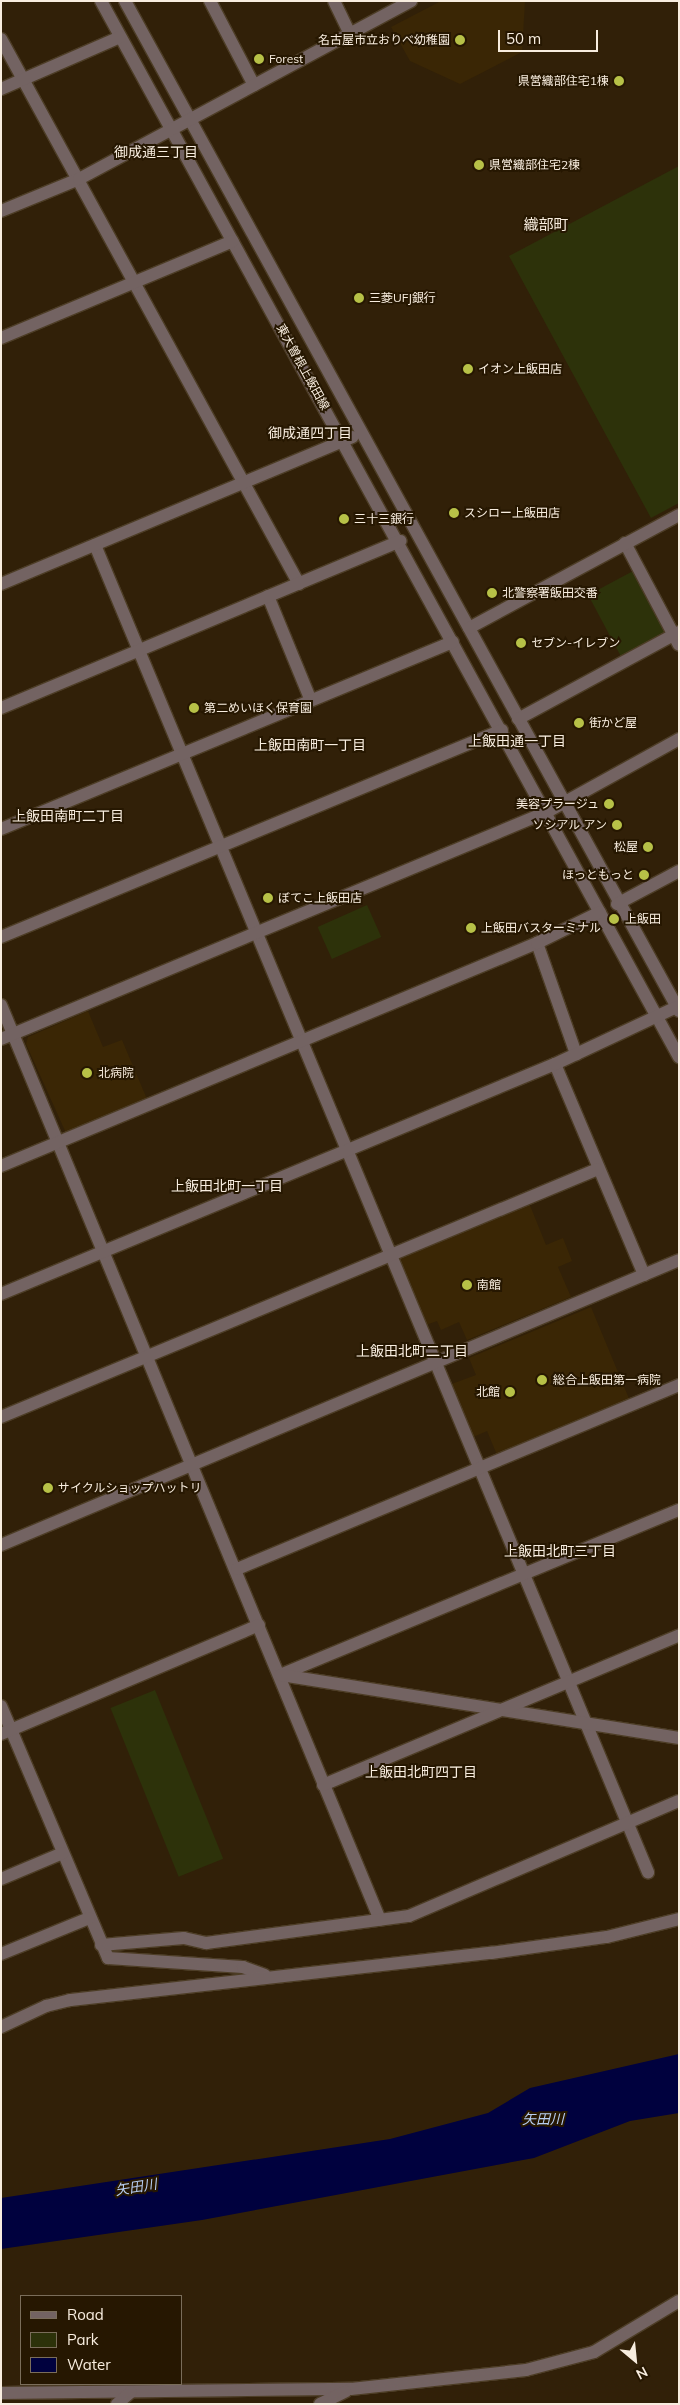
<!DOCTYPE html>
<html>
<head>
<meta charset="utf-8">
<style>
	body { margin:0 }
	#map { position:relative; width:680px; height:2405px; overflow:hidden; background:#312008; font-family:Mulish,"Noto Sans JP",sans-serif }
	div>[style] { position:absolute }
	.built>* { inset:0; background:#3a2605 }
	.green>* { inset:0; background:#2d320a; transform-origin:0 0 }
	.water>* { inset:0; background:#00013e }
	.roads { filter:drop-shadow(1px 0 #4d3d26) drop-shadow(-1px 0 #4d3d26) drop-shadow(0 1px #4d3d26) drop-shadow(0 -1px #4d3d26) }
	.minor>* { height:12px; margin:-6px; padding:0 6px; transform-origin:6px; border-radius:6px; background:#736362 }
	.dots>* { width:14px; height:14px; translate:-50% -50%; box-sizing:border-box; border:2px solid #261701; border-radius:50% }
	span { translate:-50% -50%; white-space:nowrap; text-align:center; line-height:1.15; -webkit-text-stroke:4px #261701; paint-order:stroke }
	.poi-label { font-size:12px; color:#f8eddf }
	.right { translate:-100% -50%; text-align:right }
	.left { translate:0 -50%; text-align:left }
	.street-label { font-size:12px; color:#f8eddf }
	.neighbourhood-label { font-size:14px; color:#f8eddf }
	.water-label { font-size:14px; color:#b7cef3; font-style:italic }
	.quarter-label { font-size:15px; color:#f8eddf }
	.frame { position:absolute; inset:0; border:2px solid #f8eddf; pointer-events:none }
	.legend { position:absolute; left:20px; top:2295px; width:162px; height:90px; box-sizing:border-box; background:#261701; border:1px solid #7a6d5a; margin:0; padding:6px 9px; list-style:none; font-size:15px; color:#f8eddf }
	.legend li { display:flex; align-items:center; gap:10px; height:25px }
	.legend b { width:25px; border:1px solid #7a6d5a }
	.north { position:absolute; left:610px; top:2335px; width:50px; height:50px; -webkit-text-stroke:4px #261701; paint-order:stroke; rotate:152deg; font-size:14px; font-weight:700; line-height:20px; text-align:center; color:#f8eddf }
	.north::after { content:''; display:block; margin:auto; width:18px; height:22px; background:#f8eddf; clip-path:polygon(50% 0,100% 100%,50% 72%,0 100%) }
	.scale { position:absolute; left:498px; top:30px; width:100px; height:22px; box-sizing:border-box; border:2px solid #f8eddf; border-top:0; padding-left:6px; font-size:15px; line-height:18px; white-space:nowrap; color:#f8eddf; -webkit-text-stroke:4px #261701; paint-order:stroke }
</style>
</head>
<body>
<div id="map">
	<div class="built">
		<div style="clip-path:polygon(441px 1px,525px 1px,522px 52px,460px 84px,410px 61px,391px 27px)"></div>
		<div style="clip-path:polygon(88px 1011px,103px 1047px,122px 1040px,147px 1099px,66px 1133px,26px 1044px,28px 1037px)"></div>
		<div style="clip-path:polygon(529px 1203px,546px 1245px,563px 1238px,572px 1261px,558px 1267px,571px 1297px,467px 1340px,459px 1322px,441px 1330px,437px 1321px,426px 1325px,398px 1258px)"></div>
		<div style="clip-path:polygon(591px 1307px,630px 1401px,497px 1455px,487px 1431px,471px 1438px,449px 1385px,476px 1375px,469px 1358px)"></div>
	</div>
	<div class="green">
		<div style="clip-path:polygon(679px 166px,679px 503px,651px 518px,509px 256px)"></div>
		<div style="left:635px;top:570px;width:71px;height:53px;rotate:62deg"></div>
		<div style="left:367px;top:905px;width:35px;height:54px;rotate:66deg"></div>
		<div style="left:155px;top:1690px;width:182px;height:48px;rotate:68deg"></div>
	</div>
	<div class="water">
		<div style="clip-path:polygon(679px 2054px,679px 2113px,630px 2121px,534px 2158px,202px 2220px,1px 2249px,1px 2198px,390px 2139px,488px 2113px,530px 2088px)"></div>
	</div>
	<div class="roads">
		<div class="minor">
			<div style="left:101px;top:1px;width:1204px;rotate:61.31deg"></div>
			<div style="left:125px;top:1px;width:1152px;rotate:61.25deg"></div>
			<div style="left:210px;top:1px;width:95px;rotate:62.4deg"></div>
			<div style="left:334px;top:1px;width:37px;rotate:64deg"></div>
			<div style="left:1px;top:39px;width:621px;rotate:61.33deg"></div>
			<div style="left:1px;top:89px;width:130px;rotate:-23.6deg"></div>
			<div style="left:1px;top:211px;width:84px;rotate:-22.3deg"></div>
			<div style="left:79px;top:179px;width:377px;rotate:-28.2deg"></div>
			<div style="left:1px;top:338px;width:251px;rotate:-22.7deg"></div>
			<div style="left:625px;top:543px;width:115px;rotate:62.1deg"></div>
			<div style="left:95px;top:545px;width:1438px;rotate:67.38deg"></div>
			<div style="left:1px;top:584px;width:381px;rotate:-22.7deg"></div>
			<div style="left:268px;top:596px;width:113px;rotate:67.7deg"></div>
			<div style="left:469px;top:628px;width:238px;rotate:-28.3deg"></div>
			<div style="left:1px;top:708px;width:433px;rotate:-22.7deg"></div>
			<div style="left:518px;top:719px;width:183px;rotate:-28.4deg"></div>
			<div style="left:1px;top:829px;width:489px;rotate:-22.5deg"></div>
			<div style="left:617px;top:904px;width:70px;rotate:-28deg"></div>
			<div style="left:1px;top:937px;width:542px;rotate:-22.45deg"></div>
			<div style="left:537px;top:943px;width:118px;rotate:70.6deg"></div>
			<div style="left:1px;top:1005px;width:990px;rotate:67.5deg"></div>
			<div style="left:1px;top:1039px;width:591px;rotate:-22.58deg"></div>
			<div style="left:547px;top:812px;width:151px;rotate:-28.9deg"></div>
			<div style="left:555px;top:1064px;width:229px;rotate:67.1deg"></div>
			<div style="left:1px;top:1166px;width:581px;rotate:-22.59deg"></div>
			<div style="left:537px;top:943px;width:70px;rotate:-26.2deg"></div>
			<div style="left:1px;top:1294px;width:600px;rotate:-22.55deg"></div>
			<div style="left:555px;top:1064px;width:137px;rotate:-25.1deg"></div>
			<div style="left:1px;top:1417px;width:646px;rotate:-22.56deg"></div>
			<div style="left:1px;top:1545px;width:735px;rotate:-22.8deg"></div>
			<div style="left:237px;top:1569px;width:479px;rotate:-22.6deg"></div>
			<div style="left:280px;top:1675px;width:432px;rotate:-22.5deg"></div>
			<div style="left:281px;top:1675px;width:403px;rotate:9deg"></div>
			<div style="left:1px;top:1706px;width:274px;rotate:67deg"></div>
			<div style="left:108px;top:1958px;width:135px;rotate:3.8deg"></div>
			<div style="left:243px;top:1967px;width:23px;rotate:20deg"></div>
			<div style="left:1px;top:1734px;width:280px;rotate:-22.9deg"></div>
			<div style="left:323px;top:1785px;width:386px;rotate:-22.8deg"></div>
			<div style="left:1px;top:1879px;width:67px;rotate:-22.8deg"></div>
			<div style="left:101px;top:1945px;width:83px;rotate:-4.8deg"></div>
			<div style="left:184px;top:1938px;width:23px;rotate:13deg"></div>
			<div style="left:206px;top:1943px;width:205px;rotate:-7.6deg"></div>
			<div style="left:409px;top:1916px;width:293px;rotate:-23.1deg"></div>
			<div style="left:1px;top:1954px;width:95px;rotate:-22.2deg"></div>
			<div style="left:1px;top:2027px;width:50px;rotate:-25deg"></div>
			<div style="left:46px;top:2006px;width:25px;rotate:-14deg"></div>
			<div style="left:70px;top:2000px;width:424px;rotate:-6.4deg"></div>
			<div style="left:491px;top:1953px;width:117px;rotate:-7.9deg"></div>
			<div style="left:607px;top:1937px;width:74px;rotate:-14deg"></div>
			<div style="left:1px;top:2393px;width:350px;rotate:-0.7deg"></div>
			<div style="left:351px;top:2389px;width:176px;rotate:-6.2deg"></div>
			<div style="left:526px;top:2370px;width:70px;rotate:-14.8deg"></div>
			<div style="left:594px;top:2352px;width:99px;rotate:-31deg"></div>
			<div style="left:117px;top:2404px;width:18px;rotate:-41deg"></div>
			<div style="left:320px;top:2404px;width:28px;rotate:-26deg"></div>
		</div>
	</div>
	<div class="dots">
		<div style="left:460px;top:40px;background:#b7c147"></div>
		<div style="left:259px;top:59px;background:#b7c147"></div>
		<div style="left:619px;top:81px;background:#b7c147"></div>
		<div style="left:479px;top:165px;background:#b7c147"></div>
		<div style="left:359px;top:298px;background:#b7c147"></div>
		<div style="left:468px;top:369px;background:#b7c147"></div>
		<div style="left:454px;top:513px;background:#b7c147"></div>
		<div style="left:344px;top:519px;background:#b7c147"></div>
		<div style="left:492px;top:593px;background:#b7c147"></div>
		<div style="left:521px;top:643px;background:#b7c147"></div>
		<div style="left:194px;top:708px;background:#b7c147"></div>
		<div style="left:579px;top:723px;background:#b7c147"></div>
		<div style="left:609px;top:804px;background:#b7c147"></div>
		<div style="left:617px;top:825px;background:#b7c147"></div>
		<div style="left:648px;top:847px;background:#b7c147"></div>
		<div style="left:644px;top:875px;background:#b7c147"></div>
		<div style="left:268px;top:898px;background:#b7c147"></div>
		<div style="left:614px;top:919px;background:#b7c147"></div>
		<div style="left:471px;top:928px;background:#b7c147"></div>
		<div style="left:87px;top:1073px;background:#b7c147"></div>
		<div style="left:467px;top:1285px;background:#b7c147"></div>
		<div style="left:542px;top:1380px;background:#b7c147"></div>
		<div style="left:510px;top:1392px;background:#b7c147"></div>
		<div style="left:48px;top:1488px;background:#b7c147"></div>
	</div>
	<div class="poi-label">
		<span class="right" style="left:450px;top:40px">名古屋市立おりべ幼稚園</span>
		<span class="left" style="left:269px;top:59px">Forest</span>
		<span class="right" style="left:609px;top:81px">県営織部住宅1棟</span>
		<span class="left" style="left:489px;top:165px">県営織部住宅2棟</span>
		<span class="left" style="left:369px;top:298px">三菱UFJ銀行</span>
		<span class="left" style="left:478px;top:369px">イオン上飯田店</span>
		<span class="left" style="left:464px;top:513px">スシロー上飯田店</span>
		<span class="left" style="left:354px;top:519px">三十三銀行</span>
		<span class="left" style="left:502px;top:593px">北警察署飯田交番</span>
		<span class="left" style="left:531px;top:643px">セブン-イレブン</span>
		<span class="left" style="left:204px;top:708px">第二めいほく保育園</span>
		<span class="left" style="left:589px;top:723px">街かど屋</span>
		<span class="right" style="left:599px;top:804px">美容プラージュ</span>
		<span class="right" style="left:607px;top:825px">ソシアル アン</span>
		<span class="right" style="left:638px;top:847px">松屋</span>
		<span class="right" style="left:634px;top:875px">ほっともっと</span>
		<span class="left" style="left:278px;top:898px">ぼてこ上飯田店</span>
		<span class="left" style="left:625px;top:919px">上飯田</span>
		<span class="left" style="left:481px;top:928px">上飯田バスターミナル</span>
		<span class="left" style="left:98px;top:1073px">北病院</span>
		<span class="left" style="left:477px;top:1285px">南館</span>
		<span class="left" style="left:553px;top:1380px">総合上飯田第一病院</span>
		<span class="right" style="left:500px;top:1392px">北館</span>
		<span class="left" style="left:58px;top:1488px">サイクルショップハットリ</span>
	</div>
	<div class="street-label">
		<span style="left:303px;top:367px;rotate:61deg">東大曽根上飯田線</span>
	</div>
	<div class="neighbourhood-label">
		<span style="left:156px;top:152px">御成通三丁目</span>
		<span style="left:310px;top:433px">御成通四丁目</span>
		<span style="left:517px;top:741px">上飯田通一丁目</span>
		<span style="left:310px;top:745px">上飯田南町一丁目</span>
		<span style="left:68px;top:816px">上飯田南町二丁目</span>
		<span style="left:227px;top:1186px">上飯田北町一丁目</span>
		<span style="left:412px;top:1351px">上飯田北町二丁目</span>
		<span style="left:560px;top:1551px">上飯田北町三丁目</span>
		<span style="left:421px;top:1772px">上飯田北町四丁目</span>
	</div>
	<div class="water-label">
		<span style="left:543px;top:2119px">矢田川</span>
		<span style="left:136px;top:2187px;rotate:-9deg">矢田川</span>
	</div>
	<div class="quarter-label">
		<span style="left:546px;top:225px">織部町</span>
	</div>
	<div class="frame"></div>
	<ul class="legend">
	<li><b style="height:6px;background:#736362"></b>Road</li>
	<li><b style="height:14px;background:#2d320a"></b>Park</li>
	<li><b style="height:14px;background:#00013e"></b>Water</li>
	</ul>
	<div class="north">N</div>
	<div class="scale">50 m</div>
</div>
</body>
</html>
